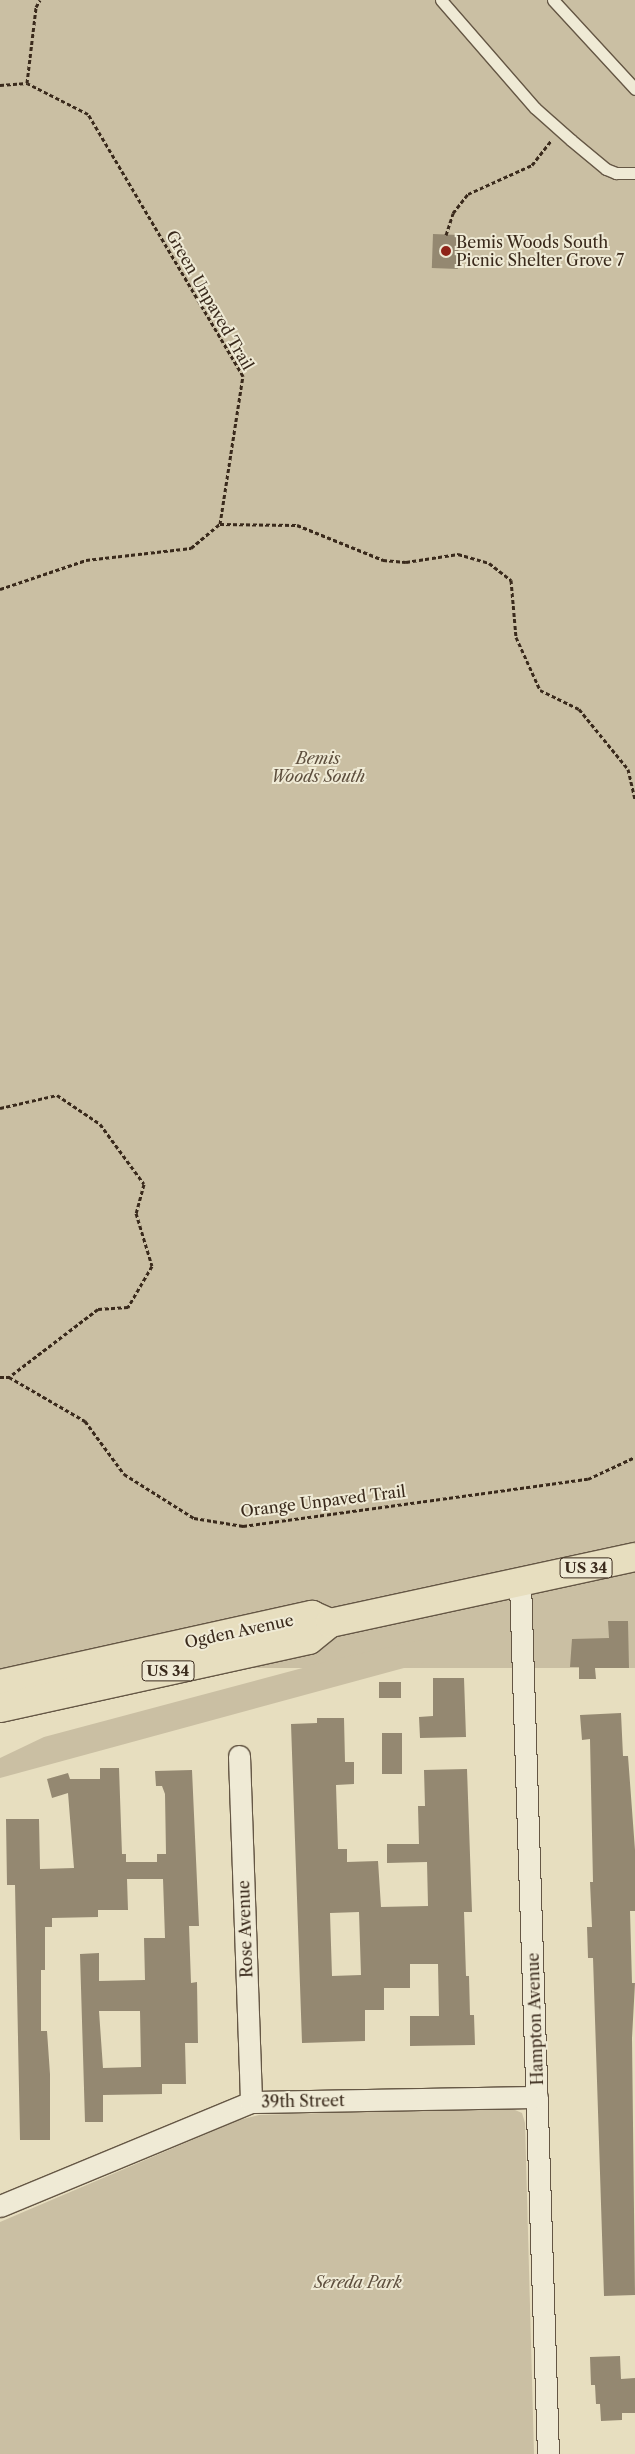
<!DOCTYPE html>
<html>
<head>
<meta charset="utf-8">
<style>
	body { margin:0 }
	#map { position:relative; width:635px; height:2454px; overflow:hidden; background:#e7debf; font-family:"Libre Caslon Text",serif }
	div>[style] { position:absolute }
	.green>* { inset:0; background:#cabfa3; transform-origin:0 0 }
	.building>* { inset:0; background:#948871; transform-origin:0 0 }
	.path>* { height:3px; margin-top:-1.5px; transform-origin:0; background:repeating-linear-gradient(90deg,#3a2a1c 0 4px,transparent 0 6.5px) }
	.roads { filter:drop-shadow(1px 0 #655745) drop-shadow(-1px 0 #655745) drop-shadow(0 1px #655745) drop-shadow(0 -1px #655745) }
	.lane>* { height:11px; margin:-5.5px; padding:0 5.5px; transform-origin:5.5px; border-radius:5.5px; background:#efead5 }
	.street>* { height:21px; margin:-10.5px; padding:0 10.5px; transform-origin:10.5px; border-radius:10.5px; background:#efead5 }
	.primary>* { height:28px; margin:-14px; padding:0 14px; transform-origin:14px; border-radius:14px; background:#e7debf }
	.dots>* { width:14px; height:14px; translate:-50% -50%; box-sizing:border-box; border:2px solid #efead5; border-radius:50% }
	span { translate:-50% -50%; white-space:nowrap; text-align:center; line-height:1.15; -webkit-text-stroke:4px #efead5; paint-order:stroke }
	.shield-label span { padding:1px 4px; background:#efead5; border:1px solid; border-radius:4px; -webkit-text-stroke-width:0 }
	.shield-label { font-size:15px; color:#3a2a1c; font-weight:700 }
	.poi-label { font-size:16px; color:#3a2a1c }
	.left { translate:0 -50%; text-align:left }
	.street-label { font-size:16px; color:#3a2a1c }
	.park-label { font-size:16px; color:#5e4f3e; font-style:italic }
</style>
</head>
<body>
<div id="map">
	<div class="green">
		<div style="left:0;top:0;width:635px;height:1668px"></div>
		<div style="clip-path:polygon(426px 1639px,426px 1662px,0 1778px,0 1758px,44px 1737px,340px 1658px)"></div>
		<div style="clip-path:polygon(508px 2107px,522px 2113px,525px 2123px,534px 2454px,0 2454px,0 2222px,239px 2120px,259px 2115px)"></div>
	</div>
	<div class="building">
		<div style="left:433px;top:234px;width:26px;height:34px;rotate:2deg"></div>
		<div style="clip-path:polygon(608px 1621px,628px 1621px,629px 1668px,595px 1668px,596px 1679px,579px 1679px,579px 1667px,570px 1667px,572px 1639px,609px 1638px)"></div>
		<div style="clip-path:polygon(433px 1678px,464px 1678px,466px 1737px,420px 1738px,419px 1717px,433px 1716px)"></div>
		<div style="left:379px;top:1682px;width:22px;height:16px"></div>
		<div style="clip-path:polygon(621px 1713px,623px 1756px,628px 1756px,635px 1850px,635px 1911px,630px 1911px,632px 1983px,635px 1983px,632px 2038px,635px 2295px,604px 2296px,593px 1958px,588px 1958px,587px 1927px,592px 1927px,590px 1882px,593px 1882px,590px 1739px,582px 1740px,580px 1715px)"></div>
		<div style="clip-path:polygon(evenodd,317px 1718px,344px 1718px,345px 1762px,354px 1762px,354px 1784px,336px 1785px,338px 1849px,347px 1849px,347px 1862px,378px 1861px,381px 1907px,428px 1906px,427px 1862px,387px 1863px,387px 1844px,419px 1844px,418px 1806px,425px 1806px,424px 1770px,467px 1769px,472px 1912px,464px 1912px,466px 1976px,469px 1976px,470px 2015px,474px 2015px,475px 2045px,410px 2046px,410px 2016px,439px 2016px,438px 1964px,410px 1964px,410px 1988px,384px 1988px,384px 2010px,365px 2010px,365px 2041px,302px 2043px,291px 1724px,317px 1723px,317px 1718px,359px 1912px,361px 1975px,332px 1976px,330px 1913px,359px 1912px)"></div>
		<div style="left:382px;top:1733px;width:20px;height:41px"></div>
		<div style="clip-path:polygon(evenodd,100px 1768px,119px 1768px,122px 1854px,126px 1854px,126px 1862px,157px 1862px,157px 1854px,166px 1854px,165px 1794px,162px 1786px,156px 1786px,155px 1771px,192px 1770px,199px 1926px,189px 1926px,191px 1983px,197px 1982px,198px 2043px,185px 2043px,186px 2084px,162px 2084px,162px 2094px,103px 2095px,103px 2122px,85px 2122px,80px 1954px,99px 1953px,99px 1981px,145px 1980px,144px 1938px,165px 1938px,163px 1879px,127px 1879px,128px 1910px,98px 1910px,98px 1917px,52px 1918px,52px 1927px,45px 1927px,45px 1970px,41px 1970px,41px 2031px,47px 2031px,50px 2074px,50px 2140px,20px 2140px,15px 1885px,7px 1885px,6px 1819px,39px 1819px,40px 1869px,74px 1868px,68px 1793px,52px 1798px,47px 1779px,68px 1773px,70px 1779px,100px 1779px,100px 1768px,99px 2011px,140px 2011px,141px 2067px,103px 2068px,99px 2011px)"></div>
		<div style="clip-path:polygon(620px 2356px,621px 2379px,635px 2378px,635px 2413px,622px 2413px,622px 2420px,601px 2421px,600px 2404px,596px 2404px,595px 2385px,591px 2385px,590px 2357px)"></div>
	</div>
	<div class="path">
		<div style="left:0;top:85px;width:27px;rotate:-4deg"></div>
		<div style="left:446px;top:235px;width:23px;rotate:-72deg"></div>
		<div style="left:453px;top:213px;width:24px;rotate:-52deg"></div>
		<div style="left:468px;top:194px;width:70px;rotate:-24.4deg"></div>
		<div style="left:532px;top:165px;width:31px;rotate:-52deg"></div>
		<div style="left:220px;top:524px;width:77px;rotate:0.7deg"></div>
		<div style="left:297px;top:525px;width:93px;rotate:22.1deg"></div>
		<div style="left:383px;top:560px;width:23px;rotate:5deg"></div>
		<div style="left:406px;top:562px;width:53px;rotate:-8.7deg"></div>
		<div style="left:458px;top:554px;width:32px;rotate:16deg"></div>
		<div style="left:489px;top:563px;width:28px;rotate:38deg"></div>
		<div style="left:511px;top:580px;width:57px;rotate:85deg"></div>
		<div style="left:516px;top:637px;width:58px;rotate:65.6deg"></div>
		<div style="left:540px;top:690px;width:43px;rotate:26deg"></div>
		<div style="left:579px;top:709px;width:77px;rotate:50.8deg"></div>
		<div style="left:628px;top:769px;width:31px;rotate:77deg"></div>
		<div style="left:0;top:589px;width:91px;rotate:-18.6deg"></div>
		<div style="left:86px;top:560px;width:106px;rotate:-6.5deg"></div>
		<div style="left:191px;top:548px;width:38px;rotate:-40deg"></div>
		<div style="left:220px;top:524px;width:150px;rotate:-81.2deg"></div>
		<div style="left:243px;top:376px;width:304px;rotate:-120.6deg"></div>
		<div style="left:88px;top:114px;width:68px;rotate:-153.1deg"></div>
		<div style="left:27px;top:83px;width:77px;rotate:-83.2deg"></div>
		<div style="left:36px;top:7px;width:8px;rotate:-60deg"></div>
		<div style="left:0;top:1108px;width:58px;rotate:-12.8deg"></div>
		<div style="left:57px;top:1095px;width:52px;rotate:34deg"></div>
		<div style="left:100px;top:1124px;width:74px;rotate:53.7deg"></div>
		<div style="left:144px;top:1184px;width:30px;rotate:105deg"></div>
		<div style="left:136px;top:1213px;width:55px;rotate:73.2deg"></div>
		<div style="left:152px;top:1266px;width:48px;rotate:120.3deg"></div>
		<div style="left:128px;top:1307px;width:30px;rotate:176deg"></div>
		<div style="left:98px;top:1309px;width:112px;rotate:142.6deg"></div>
		<div style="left:0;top:1377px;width:9px"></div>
		<div style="left:9px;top:1377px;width:88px;rotate:30.1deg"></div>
		<div style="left:85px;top:1421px;width:66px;rotate:53.7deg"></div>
		<div style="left:124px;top:1474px;width:83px;rotate:32.2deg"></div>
		<div style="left:194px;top:1518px;width:50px;rotate:9.3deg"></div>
		<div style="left:243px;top:1526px;width:348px;rotate:-7.8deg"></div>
		<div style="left:588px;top:1479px;width:52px;rotate:-25.1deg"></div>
	</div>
	<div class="roads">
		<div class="lane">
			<div style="left:441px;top:0;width:143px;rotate:49deg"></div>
			<div style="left:535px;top:108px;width:48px;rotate:41.6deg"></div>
			<div style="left:571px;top:140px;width:45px;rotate:39.6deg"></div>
			<div style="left:606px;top:169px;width:11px;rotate:22deg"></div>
			<div style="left:616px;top:173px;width:19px"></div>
			<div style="left:553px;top:0;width:121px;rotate:47.3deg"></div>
		</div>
		<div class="street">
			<div style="left:520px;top:1583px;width:871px;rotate:88.16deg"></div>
			<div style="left:239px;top:1756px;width:346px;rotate:88deg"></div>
			<div style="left:0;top:2206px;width:272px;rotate:-22.5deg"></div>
			<div style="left:251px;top:2102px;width:286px;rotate:-1deg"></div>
		</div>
		<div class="primary">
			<div style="left:0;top:1684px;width:320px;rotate:-12.5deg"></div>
			<div style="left:312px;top:1615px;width:20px;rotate:24deg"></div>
			<div style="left:0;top:1708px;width:316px;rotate:-12.4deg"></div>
			<div style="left:309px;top:1640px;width:27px;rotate:-39deg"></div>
			<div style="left:330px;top:1623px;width:312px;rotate:-12.2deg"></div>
		</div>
	</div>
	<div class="dots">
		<div style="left:446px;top:251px;background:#8f2418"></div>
	</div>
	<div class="shield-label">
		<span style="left:586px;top:1568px">US 34</span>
		<span style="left:168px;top:1671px">US 34</span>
	</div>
	<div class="poi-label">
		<span class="left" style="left:456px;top:251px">Bemis Woods South<br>Picnic Shelter Grove 7</span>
	</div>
	<div class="street-label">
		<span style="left:210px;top:300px;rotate:60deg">Green Unpaved Trail</span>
		<span style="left:323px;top:1501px;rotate:-7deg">Orange Unpaved Trail</span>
		<span style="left:239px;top:1631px;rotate:-12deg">Ogden Avenue</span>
		<span style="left:245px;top:1929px;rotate:-92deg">Rose Avenue</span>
		<span style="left:535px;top:2019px;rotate:-92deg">Hampton Avenue</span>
		<span style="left:303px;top:2101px;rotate:-1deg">39th Street</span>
	</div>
	<div class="park-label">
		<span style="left:318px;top:767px">Bemis<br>Woods South</span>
		<span style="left:358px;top:2282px">Sereda Park</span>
	</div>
</div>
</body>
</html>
